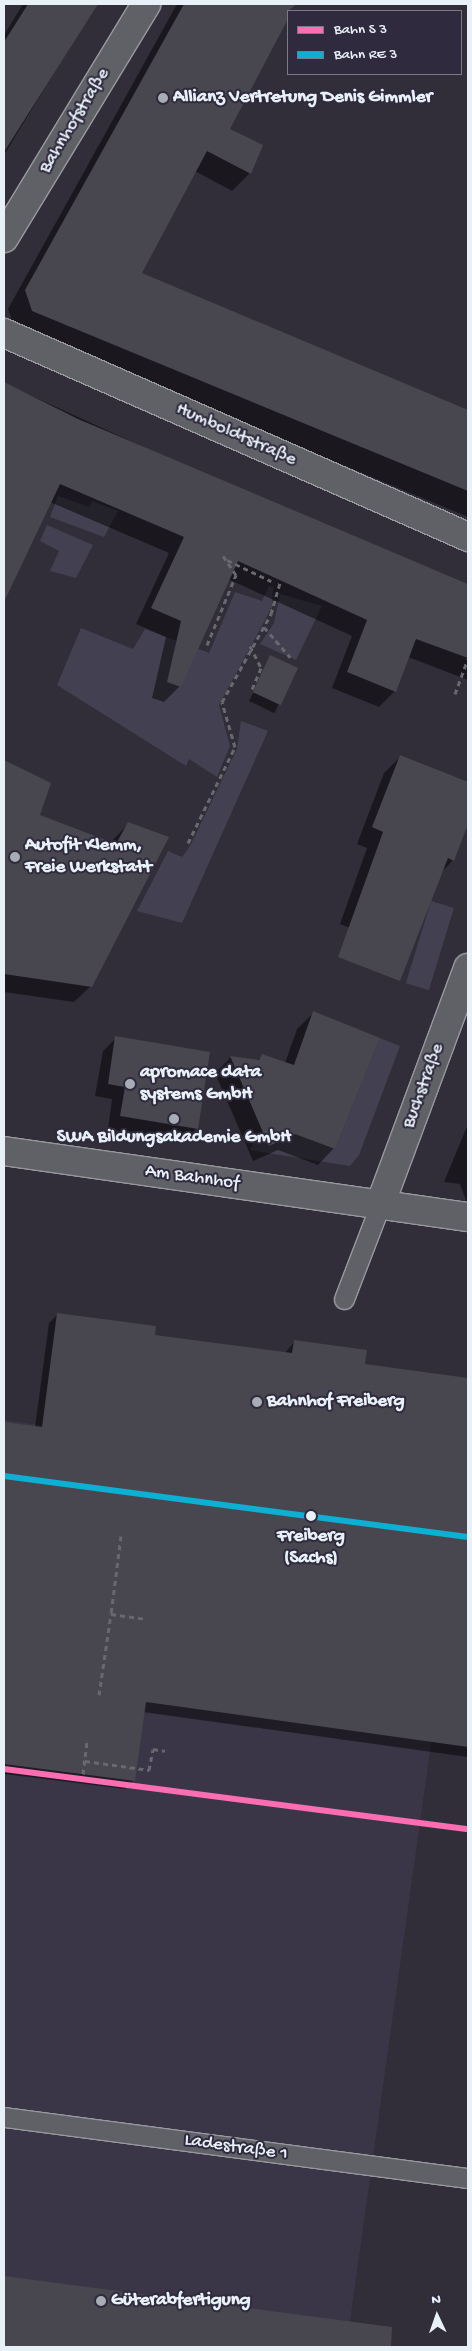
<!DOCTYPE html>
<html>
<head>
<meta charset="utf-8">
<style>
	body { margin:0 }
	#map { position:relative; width:472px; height:2351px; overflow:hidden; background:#312e39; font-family:"Gochi Hand",sans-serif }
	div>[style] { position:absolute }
	.built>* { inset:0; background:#3a3647; transform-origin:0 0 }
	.green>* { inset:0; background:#434151; transform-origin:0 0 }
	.shadow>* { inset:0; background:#0007; transform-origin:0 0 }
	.building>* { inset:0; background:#48464e; transform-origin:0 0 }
	.path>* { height:3px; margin-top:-1.5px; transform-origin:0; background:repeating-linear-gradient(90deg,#68686f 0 5px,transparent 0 9px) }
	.roads { filter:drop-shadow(1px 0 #98999f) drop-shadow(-1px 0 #98999f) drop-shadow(0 1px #98999f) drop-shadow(0 -1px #98999f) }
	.service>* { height:19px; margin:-9.5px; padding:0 9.5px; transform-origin:9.5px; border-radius:9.5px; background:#606067 }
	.minor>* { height:28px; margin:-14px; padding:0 14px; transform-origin:14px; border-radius:14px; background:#606067 }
	.rail-1>* { height:6px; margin:-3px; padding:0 3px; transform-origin:3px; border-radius:3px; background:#fc6db2 }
	.rail-2>* { height:6px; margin:-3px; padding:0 3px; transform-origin:3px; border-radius:3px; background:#0dafd3 }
	.dots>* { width:14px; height:14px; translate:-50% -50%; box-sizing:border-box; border:2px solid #2f2a3d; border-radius:50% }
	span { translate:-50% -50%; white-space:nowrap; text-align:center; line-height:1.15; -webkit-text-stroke:4px #2f2a3d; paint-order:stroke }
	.poi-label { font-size:19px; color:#e8f1f8; font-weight:700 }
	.left { translate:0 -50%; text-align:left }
	.street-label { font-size:19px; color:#e8f1f8 }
	.stop-label { font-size:19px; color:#e8f1f8; font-weight:700 }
	.frame { position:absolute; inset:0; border:5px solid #e8f1f8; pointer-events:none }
	.legend { position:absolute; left:287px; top:10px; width:175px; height:65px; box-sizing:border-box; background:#2f2a3d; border:1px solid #797a88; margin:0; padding:6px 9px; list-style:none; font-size:15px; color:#e8f1f8 }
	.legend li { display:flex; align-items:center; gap:10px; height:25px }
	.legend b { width:25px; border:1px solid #797a88 }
	.north { position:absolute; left:412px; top:2291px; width:50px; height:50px; -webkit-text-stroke:4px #2f2a3d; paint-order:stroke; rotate:357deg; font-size:14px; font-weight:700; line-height:20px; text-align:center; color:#e8f1f8 }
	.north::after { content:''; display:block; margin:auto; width:18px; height:22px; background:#e8f1f8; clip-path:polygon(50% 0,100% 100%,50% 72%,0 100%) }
</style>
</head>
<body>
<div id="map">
	<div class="built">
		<div style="left:4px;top:1420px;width:468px;height:927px;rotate:8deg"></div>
	</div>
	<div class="green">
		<div style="clip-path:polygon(58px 496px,89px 507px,92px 501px,118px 511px,104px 537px,50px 517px)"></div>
		<div style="clip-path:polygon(47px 525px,93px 545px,76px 578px,50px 571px,59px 551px,40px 541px)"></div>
		<div style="clip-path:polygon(269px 586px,273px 587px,272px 607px,219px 705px,230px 746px,217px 777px,189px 759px,186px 766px,57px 685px,81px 628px,133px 649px,145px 629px,209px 653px,235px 592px,262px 601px)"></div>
		<div style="clip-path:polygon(280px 594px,322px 606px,296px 660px,260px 644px,274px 623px)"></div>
		<div style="clip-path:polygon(241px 721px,268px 731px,182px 923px,137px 911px,168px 851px,182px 857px,190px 846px,237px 749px)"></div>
		<div style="left:431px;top:901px;width:24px;height:86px;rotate:17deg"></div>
		<div style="clip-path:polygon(380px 1038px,400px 1046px,359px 1155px,350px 1166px,250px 1150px,257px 1134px,295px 1134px,335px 1149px)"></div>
	</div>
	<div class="shadow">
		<div style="clip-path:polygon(23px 4px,96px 4px,4px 155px,4px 35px)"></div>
		<div style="clip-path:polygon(177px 4px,292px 4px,229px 129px,250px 173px,232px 191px,195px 171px,140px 273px,468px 413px,468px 517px,15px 329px,8px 309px)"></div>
		<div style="clip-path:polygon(4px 383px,185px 466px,468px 584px,468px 680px,408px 657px,395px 691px,379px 707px,332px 688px,352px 636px,228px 579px,180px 686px,164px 702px,152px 698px,166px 637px,136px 624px,169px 553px,50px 502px,8px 573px,4px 571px)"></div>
		<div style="left:271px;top:656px;width:28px;height:50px;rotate:26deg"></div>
		<div style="clip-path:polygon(400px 757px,468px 783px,468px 820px,453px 860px,441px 873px,402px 948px,340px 924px,367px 848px,357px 844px,384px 773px)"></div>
		<div style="clip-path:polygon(4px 761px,49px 783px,39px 816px,110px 843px,128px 824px,91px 986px,74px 1002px,4px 992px)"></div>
		<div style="clip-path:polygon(313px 1013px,334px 1148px,318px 1165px,278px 1150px,253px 1161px,215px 1073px,231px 1057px,257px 1061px,262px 1056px,285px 1063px,297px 1029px)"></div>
		<div style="clip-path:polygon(116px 1038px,197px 1128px,184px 1141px,108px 1129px,112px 1099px,95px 1096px,103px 1051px)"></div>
		<div style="clip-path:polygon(468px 1124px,468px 1206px,460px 1184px,444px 1182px)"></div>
		<div style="clip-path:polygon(58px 1314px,154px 1336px,285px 1353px,295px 1341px,364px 1365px,468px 1379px,468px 1757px,143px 1712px,134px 1780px,125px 1789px,4px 1774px,4px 1424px,35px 1427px,49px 1323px)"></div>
		<div style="clip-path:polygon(4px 2277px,391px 2328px,388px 2347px,4px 2347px)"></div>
	</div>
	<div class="building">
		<div style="clip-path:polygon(28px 4px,98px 4px,4px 152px,4px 42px)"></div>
		<div style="clip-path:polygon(184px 4px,297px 4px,288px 11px,288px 19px,230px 129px,263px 145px,251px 174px,207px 151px,142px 273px,468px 410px,468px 491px,32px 311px,25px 290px)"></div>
		<div style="clip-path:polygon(4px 382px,78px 419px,468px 584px,468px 658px,416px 639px,396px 692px,347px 672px,367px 620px,238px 561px,181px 687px,167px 682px,181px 621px,151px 608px,184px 537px,60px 484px,4px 602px)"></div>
		<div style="left:270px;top:655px;width:31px;height:41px;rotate:25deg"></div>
		<div style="clip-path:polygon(400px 755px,468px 782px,468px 824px,454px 861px,448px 858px,400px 981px,338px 957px,383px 832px,372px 827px)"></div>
		<div style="clip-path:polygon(4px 760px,51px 783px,40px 815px,116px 844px,128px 822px,169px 837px,92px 987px,4px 974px)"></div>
		<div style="clip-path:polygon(313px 1011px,380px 1038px,335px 1149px,295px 1134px,269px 1146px,230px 1056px,259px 1060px,262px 1054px,294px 1065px)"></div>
		<div style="clip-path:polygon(115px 1036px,210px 1052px,198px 1129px,120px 1116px,125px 1087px,108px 1084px)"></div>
		<div style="clip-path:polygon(57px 1313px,156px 1326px,155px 1335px,292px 1353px,294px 1340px,367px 1350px,365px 1364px,468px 1378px,468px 1747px,146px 1702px,135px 1781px,4px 1764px,4px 1422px,42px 1427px)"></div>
		<div style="clip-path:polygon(4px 2276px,392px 2327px,391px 2347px,4px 2347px)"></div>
	</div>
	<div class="path">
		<div style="left:227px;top:560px;width:49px;rotate:25.5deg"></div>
		<div style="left:264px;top:627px;width:40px;rotate:49deg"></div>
		<div style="left:207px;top:645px;width:76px;rotate:-67.5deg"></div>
		<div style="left:236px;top:575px;width:25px;rotate:-124deg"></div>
		<div style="left:250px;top:646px;width:25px;rotate:63deg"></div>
		<div style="left:261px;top:668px;width:25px;rotate:113deg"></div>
		<div style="left:455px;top:694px;width:37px;rotate:-70deg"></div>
		<div style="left:188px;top:843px;width:107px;rotate:-63.9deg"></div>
		<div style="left:235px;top:747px;width:47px;rotate:-106.1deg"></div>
		<div style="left:222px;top:702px;width:101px;rotate:-60.9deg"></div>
		<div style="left:271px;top:614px;width:35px;rotate:-74deg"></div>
		<div style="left:121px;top:1536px;width:79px;rotate:97.3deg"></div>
		<div style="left:111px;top:1614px;width:35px;rotate:8deg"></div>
		<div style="left:99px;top:1695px;width:82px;rotate:-81.6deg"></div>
		<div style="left:85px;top:1761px;width:65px;rotate:8deg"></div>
		<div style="left:149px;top:1770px;width:21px;rotate:-79deg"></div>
		<div style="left:153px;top:1749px;width:12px;rotate:9deg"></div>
		<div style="left:83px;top:1774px;width:33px;rotate:-83deg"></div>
	</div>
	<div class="roads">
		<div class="service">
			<div style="left:344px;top:1299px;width:101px;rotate:-69deg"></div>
			<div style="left:4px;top:2117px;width:468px;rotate:7.5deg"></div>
		</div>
		<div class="minor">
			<div style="left:4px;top:238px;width:274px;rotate:-58.7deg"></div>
			<div style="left:4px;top:333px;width:507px;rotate:23.73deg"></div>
			<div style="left:4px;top:1151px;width:469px;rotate:8.1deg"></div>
			<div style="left:380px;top:1205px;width:253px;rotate:-69.6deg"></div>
		</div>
	</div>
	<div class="rail-1">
		<div style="left:4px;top:1769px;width:468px;rotate:7.4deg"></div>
	</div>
	<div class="rail-2">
		<div style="left:4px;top:1476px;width:468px;rotate:7.5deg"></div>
	</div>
	<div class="dots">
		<div style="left:163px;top:98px;background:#a8adb5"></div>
		<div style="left:15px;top:857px;background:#a8adb5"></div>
		<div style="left:130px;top:1084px;background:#a8adb5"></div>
		<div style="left:174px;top:1119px;background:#a8adb5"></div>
		<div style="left:257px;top:1402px;background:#a8adb5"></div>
		<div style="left:311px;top:1516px;background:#e8f1f8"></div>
		<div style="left:101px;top:2301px;background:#a8adb5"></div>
	</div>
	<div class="poi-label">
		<span class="left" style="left:173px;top:98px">Allianz Vertretung Denis Gimmler</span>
		<span class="left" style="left:25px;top:857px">Autofit Klemm,<br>Freie Werkstatt</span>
		<span class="left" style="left:140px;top:1084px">apromace data<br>systems GmbH</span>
		<span style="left:174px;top:1138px">SWA Bildungsakademie GmbH</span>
		<span class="left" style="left:267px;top:1402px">Bahnhof Freiberg</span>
		<span class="left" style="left:111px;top:2301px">Güterabfertigung</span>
	</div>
	<div class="street-label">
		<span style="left:75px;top:121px;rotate:-59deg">Bahnhofstraße</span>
		<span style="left:236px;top:435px;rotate:24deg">Humboldtstraße</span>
		<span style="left:424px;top:1086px;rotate:-70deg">Buchstraße</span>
		<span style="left:192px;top:1178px;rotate:8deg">Am Bahnhof</span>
		<span style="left:236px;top:2148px;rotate:8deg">Ladestraße 1</span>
	</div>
	<div class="stop-label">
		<span style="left:311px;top:1548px">Freiberg<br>(Sachs)</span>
	</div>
	<div class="frame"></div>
	<ul class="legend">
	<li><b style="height:6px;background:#fc6db2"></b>Bahn S 3</li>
	<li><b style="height:6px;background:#0dafd3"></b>Bahn RE 3</li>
	</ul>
	<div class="north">N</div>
</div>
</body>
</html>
